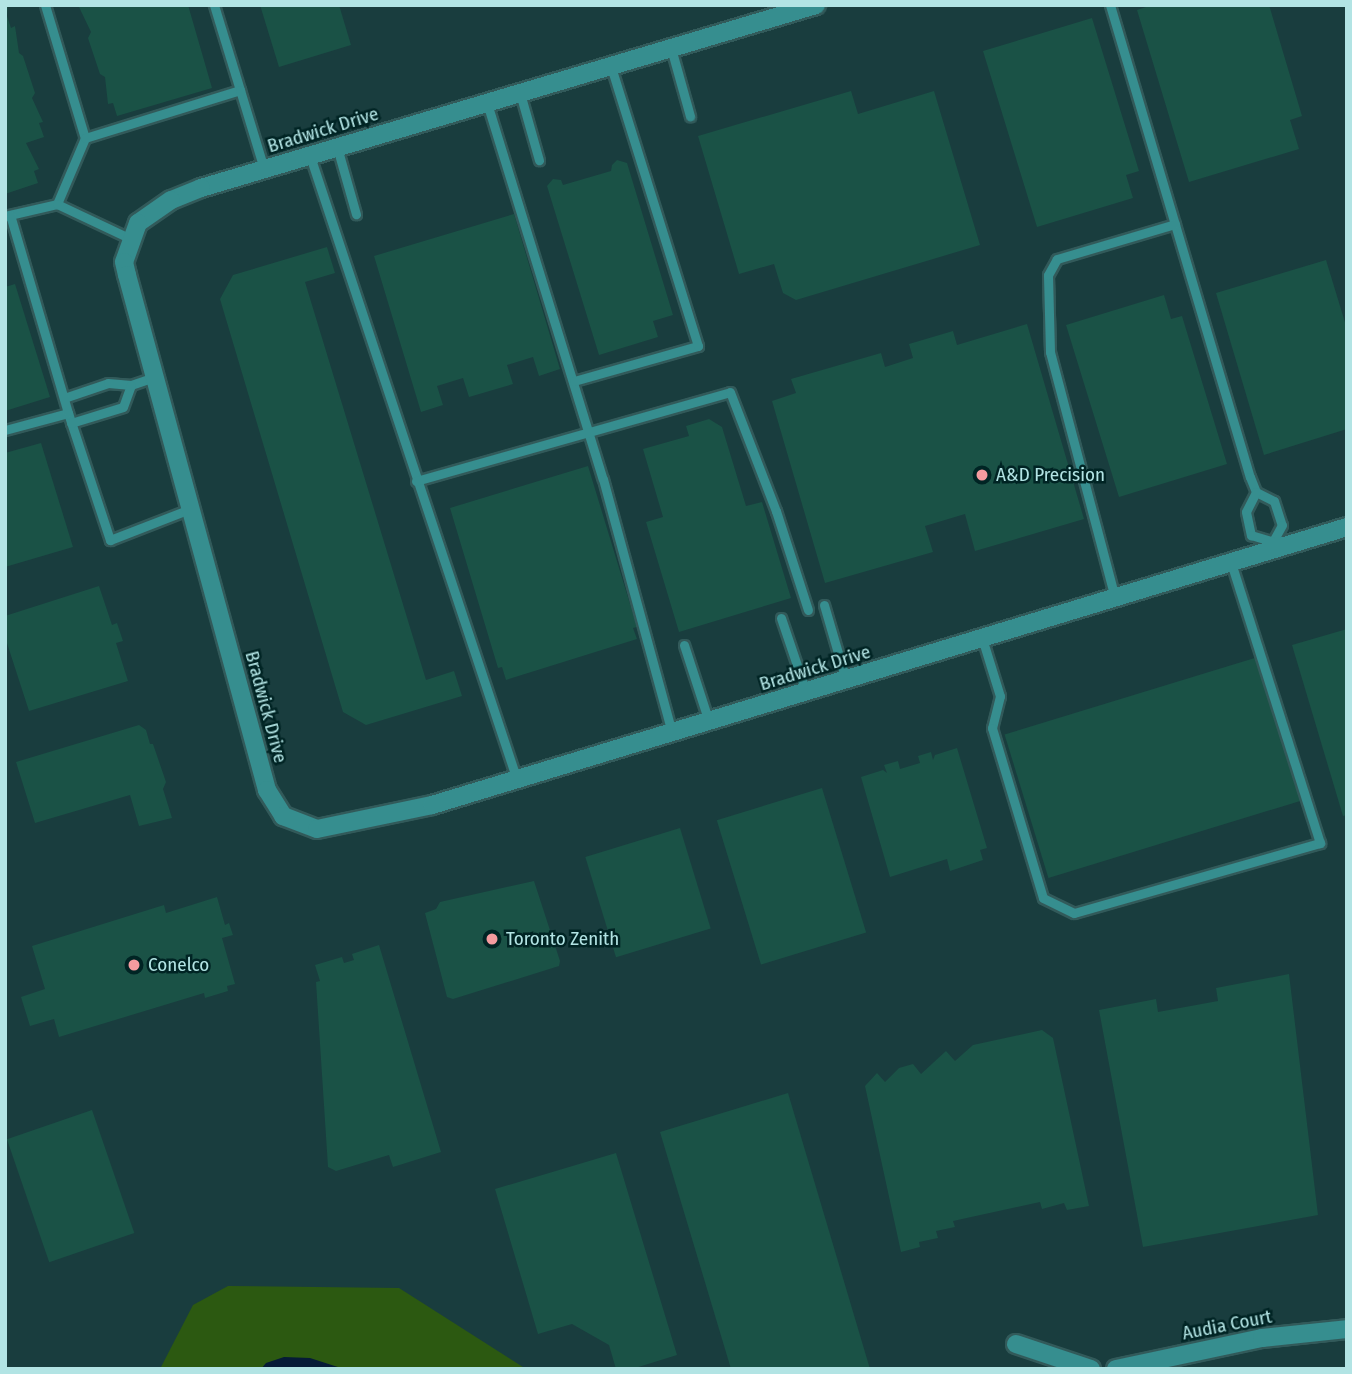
<!DOCTYPE html>
<html>
<head>
<meta charset="utf-8">
<style>
	body { margin:0 }
	#map { position:relative; width:1352px; height:1374px; overflow:hidden; background:#193d3e; font-family:"Fira Sans Condensed",sans-serif }
	div>[style] { position:absolute }
	.green>* { inset:0; background:#2c5911 }
	.water>* { inset:0; background:#061b37 }
	.building>* { inset:0; background:#1a5246; transform-origin:0 0 }
	.roads { filter:drop-shadow(2px 0 #325a5a) drop-shadow(-2px 0 #325a5a) drop-shadow(0 2px #325a5a) drop-shadow(0 -2px #325a5a) }
	.lane>* { height:9px; margin:-4.5px; padding:0 4.5px; transform-origin:4.5px; border-radius:4.5px; background:#368e8f }
	.street>* { height:18px; margin:-9px; padding:0 9px; transform-origin:9px; border-radius:9px; background:#368e8f }
	.dots>* { width:19px; height:19px; translate:-50% -50%; box-sizing:border-box; border:4px solid #002424; border-radius:50% }
	span { translate:-50% -50%; white-space:nowrap; text-align:center; line-height:1.15; -webkit-text-stroke:5px #002424; paint-order:stroke }
	.street-label { font-size:19px; color:#b2e4e4 }
	.poi-label { font-size:19px; color:#b2e4e4 }
	.left { translate:0 -50%; text-align:left }
	.frame { position:absolute; inset:0; border:7px solid #b2e4e4; pointer-events:none }
</style>
</head>
<body>
<div id="map">
	<div class="green">
		<div style="clip-path:polygon(228px 1286px,399px 1288px,526px 1369px,160px 1369px,193px 1305px)"></div>
	</div>
	<div class="water">
		<div style="clip-path:polygon(284px 1357px,310px 1358px,344px 1369px,261px 1369px,266px 1363px)"></div>
	</div>
	<div class="building">
		<div style="clip-path:polygon(5px 5px,8px 5px,7px 16px,11px 28px,15px 26px,19px 53px,23px 56px,35px 93px,32px 98px,43px 122px,39px 123px,44px 137px,26px 143px,39px 169px,34px 171px,38px 183px,5px 194px)"></div>
		<div style="clip-path:polygon(83px 5px,188px 5px,212px 88px,117px 116px,113px 103px,108px 104px,105px 77px,100px 74px,88px 38px,91px 32px,79px 7px)"></div>
		<div style="clip-path:polygon(260px 5px,339px 5px,351px 45px,279px 67px)"></div>
		<div style="clip-path:polygon(1152px 5px,1269px 5px,1302px 116px,1290px 120px,1299px 149px,1189px 182px,1137px 10px)"></div>
		<div style="clip-path:polygon(1092px 18px,1139px 171px,1126px 175px,1133px 198px,1037px 227px,983px 51px)"></div>
		<div style="clip-path:polygon(851px 91px,858px 114px,934px 91px,980px 245px,796px 300px,783px 293px,774px 264px,739px 274px,698px 136px)"></div>
		<div style="clip-path:polygon(617px 160px,627px 163px,673px 315px,653px 321px,658px 337px,599px 355px,547px 186px,553px 179px,561px 180px,563px 185px,611px 171px,612px 165px)"></div>
		<div style="clip-path:polygon(514px 214px,560px 369px,539px 376px,533px 357px,507px 365px,513px 384px,469px 397px,463px 378px,437px 386px,443px 405px,421px 412px,374px 256px)"></div>
		<div style="clip-path:polygon(327px 247px,335px 273px,305px 282px,426px 680px,454px 671px,462px 696px,366px 725px,343px 712px,220px 299px,233px 275px)"></div>
		<div style="clip-path:polygon(1326px 260px,1347px 329px,1347px 429px,1264px 455px,1216px 293px)"></div>
		<div style="clip-path:polygon(15px 284px,50px 397px,5px 411px,5px 287px)"></div>
		<div style="clip-path:polygon(1164px 295px,1171px 319px,1182px 316px,1227px 464px,1119px 497px,1066px 325px)"></div>
		<div style="clip-path:polygon(1027px 324px,1084px 519px,975px 551px,965px 514px,925px 526px,933px 552px,825px 583px,772px 401px,796px 393px,791px 379px,881px 353px,885px 367px,913px 358px,909px 344px,953px 331px,957px 345px)"></div>
		<div style="clip-path:polygon(709px 419px,722px 427px,746px 506px,762px 502px,791px 598px,679px 632px,646px 522px,663px 517px,643px 449px,689px 436px,686px 426px)"></div>
		<div style="clip-path:polygon(41px 443px,73px 547px,5px 567px,5px 453px)"></div>
		<div style="clip-path:polygon(588px 466px,637px 627px,633px 628px,637px 639px,506px 680px,502px 667px,498px 668px,450px 508px)"></div>
		<div style="clip-path:polygon(99px 586px,112px 625px,117px 623px,123px 641px,116px 643px,128px 681px,29px 711px,5px 637px,5px 616px)"></div>
		<div style="clip-path:polygon(1347px 629px,1347px 815px,1343px 816px,1292px 645px)"></div>
		<div style="left:1258px;top:657px;width:150px;height:265px;rotate:73deg"></div>
		<div style="clip-path:polygon(139px 725px,146px 730px,150px 744px,153px 744px,166px 782px,163px 789px,172px 818px,139px 826px,130px 795px,35px 823px,16px 762px)"></div>
		<div style="clip-path:polygon(957px 748px,987px 848px,980px 850px,983px 860px,950px 871px,947px 859px,890px 877px,861px 777px,883px 770px,887px 773px,884px 765px,898px 761px,900px 769px,920px 763px,918px 756px,931px 752px,933px 760px,935px 755px)"></div>
		<div style="left:822px;top:788px;width:151px;height:110px;rotate:73deg"></div>
		<div style="left:680px;top:828px;width:105px;height:99px;rotate:73deg"></div>
		<div style="clip-path:polygon(534px 881px,560px 961px,559px 966px,453px 999px,447px 997px,425px 913px,436px 909px,440px 902px)"></div>
		<div style="clip-path:polygon(217px 897px,225px 925px,229px 923px,233px 935px,222px 938px,235px 984px,227px 986px,228px 991px,205px 998px,204px 993px,59px 1037px,54px 1019px,30px 1026px,21px 997px,45px 989px,32px 946px,164px 905px,166px 913px)"></div>
		<div style="clip-path:polygon(379px 945px,441px 1152px,393px 1167px,389px 1155px,336px 1171px,328px 1167px,316px 982px,320px 981px,315px 965px,342px 957px,344px 963px,354px 960px,352px 954px)"></div>
		<div style="clip-path:polygon(1289px 974px,1318px 1215px,1143px 1247px,1099px 1010px,1156px 999px,1158px 1012px,1218px 1001px,1216px 988px)"></div>
		<div style="clip-path:polygon(1042px 1030px,1053px 1038px,1089px 1206px,1067px 1210px,1064px 1203px,1042px 1209px,1040px 1202px,953px 1221px,955px 1227px,936px 1231px,938px 1238px,919px 1242px,920px 1247px,901px 1252px,865px 1086px,877px 1073px,885px 1082px,899px 1068px,913px 1064px,921px 1074px,946px 1051px,955px 1061px,973px 1045px)"></div>
		<div style="clip-path:polygon(788px 1093px,870px 1369px,731px 1369px,660px 1132px)"></div>
		<div style="left:92px;top:1110px;width:130px;height:90px;rotate:71deg"></div>
		<div style="clip-path:polygon(616px 1153px,677px 1355px,632px 1369px,616px 1369px,609px 1345px,572px 1324px,538px 1334px,495px 1189px)"></div>
	</div>
	<div class="roads">
		<div class="lane">
			<div style="left:45px;top:5px;width:139px;rotate:73.3deg"></div>
			<div style="left:85px;top:138px;width:72px;rotate:113deg"></div>
			<div style="left:214px;top:5px;width:89px;rotate:73deg"></div>
			<div style="left:1110px;top:5px;width:492px;rotate:73.5deg"></div>
			<div style="left:1250px;top:477px;width:16px;rotate:68deg"></div>
			<div style="left:1256px;top:492px;width:20px;rotate:27deg"></div>
			<div style="left:1274px;top:501px;width:25px;rotate:72deg"></div>
			<div style="left:1282px;top:525px;width:29px;rotate:119deg"></div>
			<div style="left:671px;top:48px;width:71px;rotate:74.4deg"></div>
			<div style="left:520px;top:93px;width:70px;rotate:74.2deg"></div>
			<div style="left:487px;top:103px;width:393px;rotate:72.9deg"></div>
			<div style="left:603px;top:479px;width:263px;rotate:74.8deg"></div>
			<div style="left:85px;top:138px;width:162px;rotate:-17.2deg"></div>
			<div style="left:240px;top:90px;width:83px;rotate:73.1deg"></div>
			<div style="left:337px;top:147px;width:70px;rotate:74.2deg"></div>
			<div style="left:310px;top:156px;width:657px;rotate:71.65deg"></div>
			<div style="left:5px;top:216px;width:53px;rotate:-13deg"></div>
			<div style="left:57px;top:204px;width:82px;rotate:25.3deg"></div>
			<div style="left:574px;top:381px;width:129px;rotate:-15.8deg"></div>
			<div style="left:698px;top:346px;width:293px;rotate:-107.3deg"></div>
			<div style="left:64px;top:398px;width:46px;rotate:-18.8deg"></div>
			<div style="left:108px;top:383px;width:23px;rotate:5deg"></div>
			<div style="left:131px;top:385px;width:24px;rotate:-19deg"></div>
			<div style="left:68px;top:413px;width:134px;rotate:71.7deg"></div>
			<div style="left:110px;top:540px;width:86px;rotate:-21.2deg"></div>
			<div style="left:71px;top:423px;width:54px;rotate:-17.1deg"></div>
			<div style="left:123px;top:407px;width:23px;rotate:-70deg"></div>
			<div style="left:5px;top:430px;width:65px;rotate:-15.1deg"></div>
			<div style="left:68px;top:413px;width:206px;rotate:-106.3deg"></div>
			<div style="left:416px;top:481px;width:326px;rotate:-15.8deg"></div>
			<div style="left:730px;top:392px;width:128px;rotate:68.9deg"></div>
			<div style="left:776px;top:511px;width:104px;rotate:72.1deg"></div>
			<div style="left:1256px;top:492px;width:22px;rotate:117deg"></div>
			<div style="left:1246px;top:512px;width:24px;rotate:78deg"></div>
			<div style="left:1251px;top:535px;width:21px;rotate:17deg"></div>
			<div style="left:1115px;top:598px;width:254px;rotate:-104.8deg"></div>
			<div style="left:1050px;top:352px;width:77px;rotate:-91.5deg"></div>
			<div style="left:1048px;top:275px;width:18px;rotate:-61deg"></div>
			<div style="left:1057px;top:259px;width:123px;rotate:-16.5deg"></div>
			<div style="left:824px;top:605px;width:78px;rotate:73.7deg"></div>
			<div style="left:781px;top:618px;width:78px;rotate:71.3deg"></div>
			<div style="left:982px;top:638px;width:61px;rotate:72.8deg"></div>
			<div style="left:1000px;top:696px;width:33px;rotate:104deg"></div>
			<div style="left:992px;top:728px;width:177px;rotate:73.3deg"></div>
			<div style="left:1043px;top:898px;width:34px;rotate:26deg"></div>
			<div style="left:1074px;top:913px;width:256px;rotate:-15.9deg"></div>
			<div style="left:1320px;top:843px;width:295px;rotate:-107.6deg"></div>
			<div style="left:684px;top:645px;width:81px;rotate:72deg"></div>
		</div>
		<div class="street">
			<div style="left:816px;top:5px;width:642px;rotate:163.43deg"></div>
			<div style="left:201px;top:188px;width:32px;rotate:158deg"></div>
			<div style="left:171px;top:200px;width:40px;rotate:145.1deg"></div>
			<div style="left:138px;top:223px;width:41px;rotate:109.7deg"></div>
			<div style="left:124px;top:262px;width:13px;rotate:77deg"></div>
			<div style="left:127px;top:275px;width:534px;rotate:74.79deg"></div>
			<div style="left:267px;top:790px;width:31px;rotate:58deg"></div>
			<div style="left:283px;top:816px;width:36px;rotate:21deg"></div>
			<div style="left:317px;top:829px;width:117px;rotate:-11.8deg"></div>
			<div style="left:432px;top:805px;width:956px;rotate:-16.9deg"></div>
			<div style="left:1016px;top:1344px;width:79px;rotate:18.4deg"></div>
			<div style="left:1116px;top:1369px;width:149px;rotate:-12deg"></div>
			<div style="left:1262px;top:1338px;width:85px;rotate:-6deg"></div>
		</div>
	</div>
	<div class="dots">
		<div style="left:982px;top:475px;background:#f49b9f"></div>
		<div style="left:492px;top:939px;background:#f49b9f"></div>
		<div style="left:134px;top:965px;background:#f49b9f"></div>
	</div>
	<div class="street-label">
		<span style="left:323px;top:130px;rotate:-17deg">Bradwick Drive</span>
		<span style="left:815px;top:668px;rotate:-17deg">Bradwick Drive</span>
		<span style="left:266px;top:707px;rotate:75deg">Bradwick Drive</span>
		<span style="left:1227px;top:1325px;rotate:-11deg">Audia Court</span>
	</div>
	<div class="poi-label">
		<span class="left" style="left:996px;top:475px">A&amp;D Precision</span>
		<span class="left" style="left:506px;top:939px">Toronto Zenith</span>
		<span class="left" style="left:148px;top:965px">Conelco</span>
	</div>
	<div class="frame"></div>
</div>
</body>
</html>
